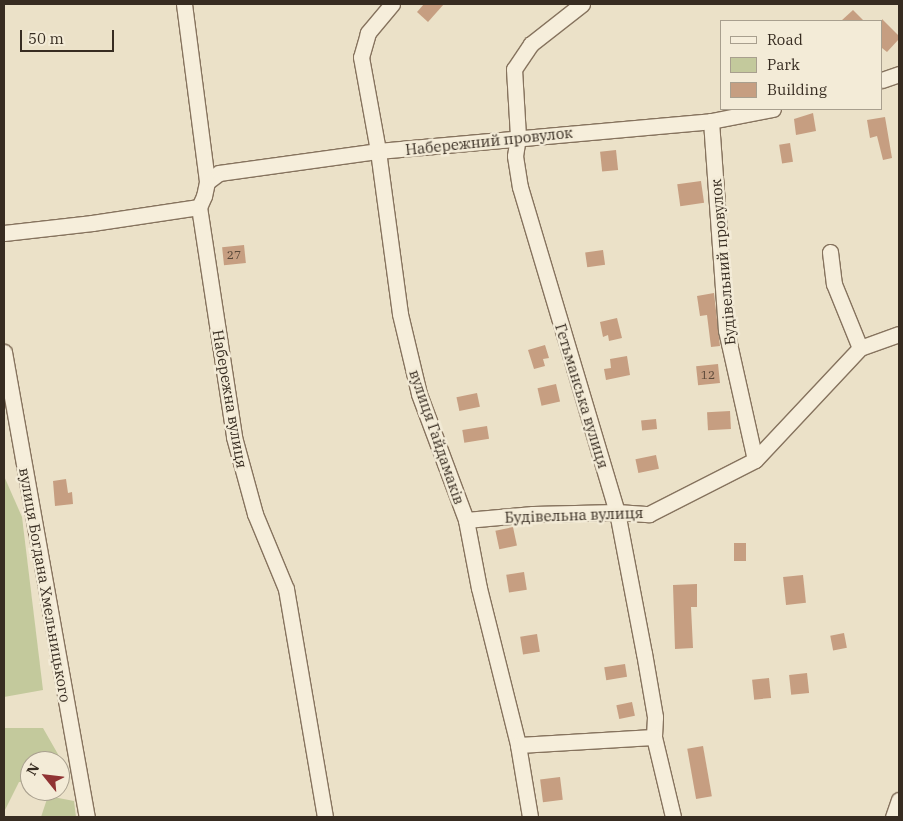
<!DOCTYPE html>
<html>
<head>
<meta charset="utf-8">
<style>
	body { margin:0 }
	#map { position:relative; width:903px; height:821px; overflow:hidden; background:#ebe1c8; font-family:"IBM Plex Serif",serif }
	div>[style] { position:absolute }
	.green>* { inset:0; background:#c3c99c }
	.building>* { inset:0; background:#c69e81; transform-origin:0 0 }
	.roads { filter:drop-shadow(1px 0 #86735e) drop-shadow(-1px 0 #86735e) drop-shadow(0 1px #86735e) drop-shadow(0 -1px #86735e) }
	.minor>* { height:15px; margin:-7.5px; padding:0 7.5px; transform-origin:7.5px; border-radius:7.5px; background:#f6eedb }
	span { translate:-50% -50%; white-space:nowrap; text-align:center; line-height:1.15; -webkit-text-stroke:5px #f3ebd7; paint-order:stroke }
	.number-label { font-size:12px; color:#5b4839 }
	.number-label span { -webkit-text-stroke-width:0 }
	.street-label { font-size:15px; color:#372c21 }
	.frame { position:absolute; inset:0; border:5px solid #372c21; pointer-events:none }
	.legend { position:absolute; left:720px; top:20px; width:162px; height:90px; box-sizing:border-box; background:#f3ebd7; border:1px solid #a89f8e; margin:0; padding:6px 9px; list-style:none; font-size:15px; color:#372c21 }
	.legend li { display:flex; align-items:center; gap:10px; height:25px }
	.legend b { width:25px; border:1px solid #a89f8e }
	.north { position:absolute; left:20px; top:751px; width:50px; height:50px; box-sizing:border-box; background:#f3ebd7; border:1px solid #a89f8e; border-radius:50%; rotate:299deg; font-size:14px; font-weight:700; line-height:20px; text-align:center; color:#372c21 }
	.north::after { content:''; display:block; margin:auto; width:18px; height:22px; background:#903333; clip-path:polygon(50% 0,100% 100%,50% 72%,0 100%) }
	.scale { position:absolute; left:20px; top:30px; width:94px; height:22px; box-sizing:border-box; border:2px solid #372c21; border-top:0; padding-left:6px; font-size:15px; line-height:18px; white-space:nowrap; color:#372c21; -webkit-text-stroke:4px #f3ebd7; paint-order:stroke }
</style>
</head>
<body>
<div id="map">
	<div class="green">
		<div style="clip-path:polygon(4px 476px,22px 517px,43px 690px,4px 697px)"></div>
		<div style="clip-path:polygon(4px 728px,43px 728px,59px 756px,58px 761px,30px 761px,30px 782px,19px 782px,4px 812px)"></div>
		<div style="clip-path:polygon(48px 796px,74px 801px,76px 817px,41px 817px)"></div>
	</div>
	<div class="building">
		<div style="clip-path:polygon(424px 4px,444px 4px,428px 22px,417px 12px)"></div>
		<div style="clip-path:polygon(853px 10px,864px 21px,841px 21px)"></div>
		<div style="clip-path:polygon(882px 19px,899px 36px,899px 39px,887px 52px,882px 48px)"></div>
		<div style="clip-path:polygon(813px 113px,816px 131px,796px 135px,794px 119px)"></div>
		<div style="clip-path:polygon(885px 117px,892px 158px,883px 160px,877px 136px,870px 138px,867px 120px)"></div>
		<div style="left:790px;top:143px;width:19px;height:11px;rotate:81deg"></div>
		<div style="left:616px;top:150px;width:20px;height:16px;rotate:84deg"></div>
		<div style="left:701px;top:181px;width:22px;height:24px;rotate:82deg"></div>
		<div style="left:244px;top:245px;width:18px;height:22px;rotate:84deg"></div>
		<div style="left:603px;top:250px;width:15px;height:18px;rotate:82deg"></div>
		<div style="clip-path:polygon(714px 293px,720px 346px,711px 347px,707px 315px,700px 316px,697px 296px)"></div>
		<div style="clip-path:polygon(617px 318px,622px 338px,609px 341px,608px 335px,603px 337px,600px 322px)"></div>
		<div style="clip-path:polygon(545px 345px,549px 358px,543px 359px,545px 366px,534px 369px,528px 350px)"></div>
		<div style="clip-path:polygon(627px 356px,630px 375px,606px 380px,604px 369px,611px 368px,610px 359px)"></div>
		<div style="left:718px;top:364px;width:19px;height:22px;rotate:84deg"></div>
		<div style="left:556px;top:384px;width:18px;height:19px;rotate:77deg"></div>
		<div style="left:477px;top:393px;width:14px;height:21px;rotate:78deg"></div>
		<div style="left:730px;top:411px;width:18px;height:23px;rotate:87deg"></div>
		<div style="left:656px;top:419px;width:10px;height:15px;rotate:84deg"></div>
		<div style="left:487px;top:426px;width:13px;height:25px;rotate:81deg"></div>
		<div style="left:656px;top:455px;width:14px;height:21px;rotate:78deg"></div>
		<div style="clip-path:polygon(66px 479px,68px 493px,72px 492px,73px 504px,55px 506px,53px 481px)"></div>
		<div style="left:513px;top:527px;width:19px;height:18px;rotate:78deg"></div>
		<div style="left:734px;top:543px;width:12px;height:18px"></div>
		<div style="left:524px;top:572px;width:18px;height:18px;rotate:81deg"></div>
		<div style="left:803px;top:575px;width:28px;height:20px;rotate:84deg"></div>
		<div style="clip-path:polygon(697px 584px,697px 607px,691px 607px,693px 648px,675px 649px,673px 585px)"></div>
		<div style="left:844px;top:633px;width:15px;height:14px;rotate:79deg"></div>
		<div style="left:537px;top:634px;width:18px;height:17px;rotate:81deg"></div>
		<div style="left:625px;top:664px;width:13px;height:21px;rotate:81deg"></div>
		<div style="left:807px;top:673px;width:20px;height:18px;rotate:84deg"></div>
		<div style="left:769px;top:678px;width:20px;height:17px;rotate:84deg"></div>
		<div style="left:632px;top:702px;width:14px;height:16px;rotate:78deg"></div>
		<div style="left:703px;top:746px;width:51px;height:16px;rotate:80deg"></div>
		<div style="left:560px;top:777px;width:23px;height:20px;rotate:83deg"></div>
	</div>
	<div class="roads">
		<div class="minor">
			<div style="left:184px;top:4px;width:179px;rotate:82.6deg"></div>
			<div style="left:207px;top:182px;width:14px;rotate:102deg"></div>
			<div style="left:204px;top:196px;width:12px;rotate:114deg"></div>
			<div style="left:199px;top:207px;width:233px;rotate:81.3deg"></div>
			<div style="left:234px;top:437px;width:80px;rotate:74.7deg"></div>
			<div style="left:255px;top:514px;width:81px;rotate:67.5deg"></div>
			<div style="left:286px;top:589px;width:231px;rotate:80.3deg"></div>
			<div style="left:392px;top:4px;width:38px;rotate:130deg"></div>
			<div style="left:368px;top:33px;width:25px;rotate:106deg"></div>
			<div style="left:361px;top:57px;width:96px;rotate:79.7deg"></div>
			<div style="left:378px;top:151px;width:164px;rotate:82.3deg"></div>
			<div style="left:400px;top:314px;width:82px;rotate:76.6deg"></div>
			<div style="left:419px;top:394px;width:134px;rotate:69.5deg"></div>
			<div style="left:466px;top:520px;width:69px;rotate:79.2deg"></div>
			<div style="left:479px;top:588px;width:162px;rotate:76deg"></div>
			<div style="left:518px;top:745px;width:73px;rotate:80.5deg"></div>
			<div style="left:582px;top:4px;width:65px;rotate:141.9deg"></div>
			<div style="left:531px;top:44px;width:30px;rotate:124deg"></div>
			<div style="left:514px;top:69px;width:68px;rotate:86.6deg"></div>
			<div style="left:518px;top:137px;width:19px;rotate:99deg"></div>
			<div style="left:515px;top:156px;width:31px;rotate:81deg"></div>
			<div style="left:520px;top:187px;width:339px;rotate:73.4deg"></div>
			<div style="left:617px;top:512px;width:144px;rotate:79.2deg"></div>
			<div style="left:644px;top:653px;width:65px;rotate:80.2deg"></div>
			<div style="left:655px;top:717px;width:20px;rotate:93deg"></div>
			<div style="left:654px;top:737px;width:82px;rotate:76.6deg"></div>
			<div style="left:882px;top:80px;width:18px;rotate:-19deg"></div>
			<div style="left:711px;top:121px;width:210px;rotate:85.9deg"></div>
			<div style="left:726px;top:330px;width:133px;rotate:77.4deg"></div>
			<div style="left:207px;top:182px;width:15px;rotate:-37deg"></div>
			<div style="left:219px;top:173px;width:161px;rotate:-7.9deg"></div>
			<div style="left:378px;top:151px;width:334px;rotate:-5.1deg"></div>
			<div style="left:711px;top:121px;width:63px;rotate:-11deg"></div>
			<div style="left:4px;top:233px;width:89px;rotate:-6.5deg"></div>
			<div style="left:92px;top:223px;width:108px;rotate:-8.5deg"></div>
			<div style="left:830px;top:252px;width:32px;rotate:83deg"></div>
			<div style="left:834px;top:284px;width:69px;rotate:67.9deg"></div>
			<div style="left:4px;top:352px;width:472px;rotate:79.9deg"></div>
			<div style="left:466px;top:520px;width:67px;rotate:-5.1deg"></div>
			<div style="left:533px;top:514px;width:84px;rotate:-1.4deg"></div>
			<div style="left:617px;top:512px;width:32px;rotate:4deg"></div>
			<div style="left:649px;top:514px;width:119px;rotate:-27deg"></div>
			<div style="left:755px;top:460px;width:154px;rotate:-46.8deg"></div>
			<div style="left:860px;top:348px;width:41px;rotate:-19.7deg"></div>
			<div style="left:518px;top:745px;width:136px;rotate:-3.4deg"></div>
			<div style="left:893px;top:817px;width:18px;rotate:-71deg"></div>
		</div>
	</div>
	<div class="number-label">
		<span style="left:234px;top:255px">27</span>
		<span style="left:708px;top:375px">12</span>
	</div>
	<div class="street-label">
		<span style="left:489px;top:141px;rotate:-6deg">Набережний провулок</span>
		<span style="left:723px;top:262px;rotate:-95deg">Будівельний провулок</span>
		<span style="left:582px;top:396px;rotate:73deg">Гетьманська вулиця</span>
		<span style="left:230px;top:399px;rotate:80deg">Набережна вулиця</span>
		<span style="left:437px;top:437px;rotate:71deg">вулиця Гайдамаків</span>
		<span style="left:574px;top:515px;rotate:-2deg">Будівельна вулиця</span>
		<span style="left:45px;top:585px;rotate:80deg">вулиця Богдана Хмельницького</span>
	</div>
	<div class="frame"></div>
	<ul class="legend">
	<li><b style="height:6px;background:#f6eedb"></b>Road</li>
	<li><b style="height:14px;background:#c3c99c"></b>Park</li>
	<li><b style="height:14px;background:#c69e81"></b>Building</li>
	</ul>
	<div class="north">N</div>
	<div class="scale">50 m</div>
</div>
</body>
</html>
